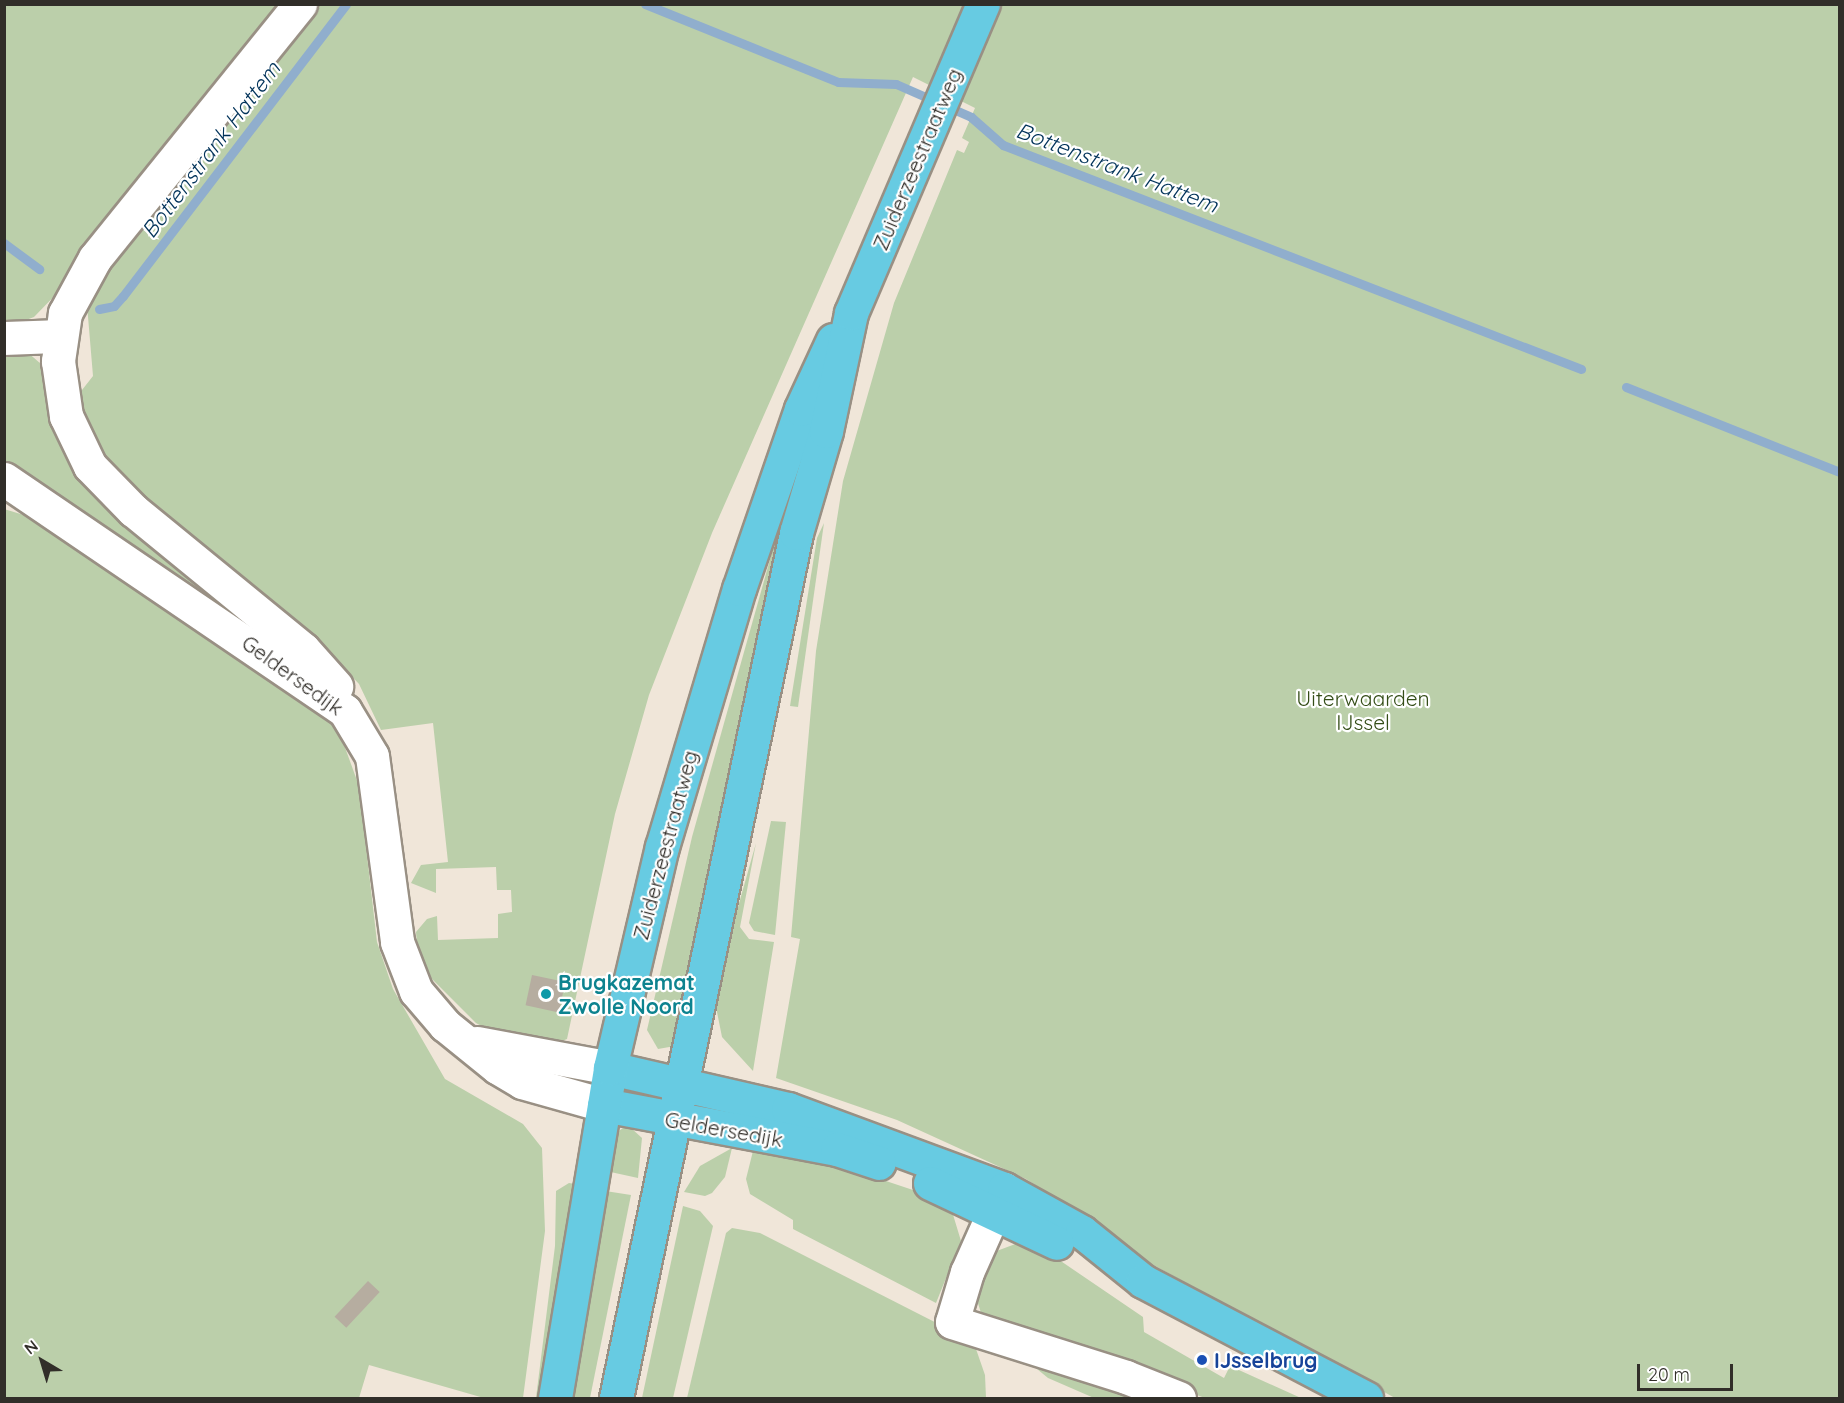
<!DOCTYPE html>
<html>
<head>
<meta charset="utf-8">
<style>
	body { margin:0 }
	#map { position:relative; width:1844px; height:1403px; overflow:hidden; background:#f0e6d9; font-family:Quicksand,sans-serif }
	div>[style] { position:absolute }
	.green>* { inset:0; background:#bbcfaa }
	.stream>* { height:9px; margin:-4.5px; padding:0 4.5px; transform-origin:4.5px; border-radius:4.5px; background:#90aecd }
	.building>* { inset:0; background:#b6ada0; transform-origin:0 0 }
	.roads { filter:drop-shadow(2px 0 #999084) drop-shadow(-2px 0 #999084) drop-shadow(0 2px #999084) drop-shadow(0 -2px #999084) }
	.minor>* { height:33px; margin:-16.5px; padding:0 16.5px; transform-origin:16.5px; border-radius:16.5px; background:#fff }
	.major>* { height:33px; margin:-16.5px; padding:0 16.5px; transform-origin:16.5px; border-radius:16.5px; background:#67cbe2 }
	.dots>* { width:16px; height:16px; translate:-50% -50%; box-sizing:border-box; border:3px solid #fff; border-radius:50% }
	span { translate:-50% -50%; white-space:nowrap; text-align:center; line-height:1.15; -webkit-text-stroke:4.5px #fff; paint-order:stroke }
	.street-label { font-size:21px; color:#312e29 }
	.park-label { font-size:21px; color:#344d17 }
	.culture-label { font-size:21px; color:#0d838f; font-weight:700 }
	.left { translate:0 -50%; text-align:left }
	.transit-label { font-size:21px; color:#164399; font-weight:700 }
	.water-label { font-size:22px; color:#003259; font-style:italic }
	.frame { position:absolute; inset:0; border:6px solid #312e29; pointer-events:none }
	.north { position:absolute; left:12px; top:1331px; width:60px; height:60px; -webkit-text-stroke:4px #fff; paint-order:stroke; rotate:322deg; font-size:16px; font-weight:700; line-height:24px; text-align:center; color:#312e29 }
	.north::after { content:''; display:block; margin:auto; width:21px; height:27px; background:#312e29; clip-path:polygon(50% 0,100% 100%,50% 72%,0 100%) }
	.scale { position:absolute; left:1637px; top:1364px; width:96px; height:27px; box-sizing:border-box; border:3px solid #312e29; border-top:0; padding-left:8px; font-size:18px; line-height:21px; white-space:nowrap; color:#312e29; -webkit-text-stroke:4px #fff; paint-order:stroke }
</style>
</head>
<body>
<div id="map">
	<div class="green">
		<div style="clip-path:polygon(5px 5px,1839px 5px,1839px 1398px,1395px 1398px,1128px 1251px,1103px 1229px,1026px 1179px,897px 1120px,776px 1078px,800px 939px,791px 937px,816px 651px,843px 481px,894px 303px,957px 150px,964px 153px,969px 142px,962px 138px,975px 108px,913px 77px,712px 533px,649px 695px,615px 814px,567px 1039px,552px 1045px,498px 1035px,476px 1023px,428px 975px,418px 956px,416px 932px,427px 919px,437px 916px,438px 940px,498px 938px,498px 914px,512px 912px,511px 890px,497px 890px,496px 867px,436px 869px,436px 893px,411px 883px,421px 865px,448px 862px,433px 723px,381px 730px,359px 684px,328px 651px,212px 563px,112px 476px,80px 406px,82px 390px,93px 376px,86px 293px,66px 284px,34px 317px,5px 328px)"></div>
		<div style="clip-path:polygon(4px 349px,26px 351px,41px 364px,49px 388px,213px 596px,210px 601px,5px 464px)"></div>
		<div style="clip-path:polygon(816px 396px,675px 1046px,658px 1049px,647px 1030px,692px 837px)"></div>
		<div style="clip-path:polygon(4px 509px,37px 519px,325px 713px,339px 731px,359px 786px,377px 942px,393px 989px,445px 1079px,523px 1124px,542px 1148px,545px 1231px,523px 1398px,484px 1398px,369px 1365px,359px 1398px,5px 1398px)"></div>
		<div style="clip-path:polygon(824px 523px,798px 707px,790px 706px,817px 538px)"></div>
		<div style="clip-path:polygon(771px 821px,786px 822px,775px 935px,754px 931px,749px 923px)"></div>
		<div style="clip-path:polygon(756px 843px,740px 927px,749px 939px,774px 942px,753px 1071px,722px 1037px,716px 1007px,720px 971px)"></div>
		<div style="clip-path:polygon(623px 1128px,631px 1128px,642px 1138px,638px 1178px,606px 1171px,616px 1133px)"></div>
		<div style="clip-path:polygon(754px 1147px,865px 1174px,916px 1191px,951px 1208px,961px 1241px,936px 1303px,793px 1229px,793px 1220px,750px 1194px,746px 1179px)"></div>
		<div style="clip-path:polygon(732px 1148px,725px 1177px,712px 1193px,705px 1196px,684px 1192px,700px 1166px)"></div>
		<div style="clip-path:polygon(569px 1183px,575px 1184px,544px 1398px,536px 1398px,555px 1246px,556px 1191px)"></div>
		<div style="clip-path:polygon(599px 1190px,631px 1195px,590px 1398px,569px 1398px)"></div>
		<div style="clip-path:polygon(683px 1206px,700px 1211px,713px 1226px,673px 1398px,642px 1398px)"></div>
		<div style="clip-path:polygon(732px 1228px,760px 1233px,966px 1338px,976px 1349px,985px 1375px,986px 1398px,687px 1398px,726px 1233px)"></div>
		<div style="clip-path:polygon(1021px 1242px,1046px 1251px,1143px 1317px,1144px 1332px,1224px 1378px,1230px 1366px,1301px 1398px,1205px 1398px,982px 1316px,975px 1294px,994px 1252px)"></div>
		<div style="clip-path:polygon(1031px 1364px,1147px 1398px,1094px 1398px,1048px 1378px)"></div>
	</div>
	<div class="stream">
		<div style="left:645px;top:4px;width:208px;rotate:22deg"></div>
		<div style="left:838px;top:82px;width:58px;rotate:2deg"></div>
		<div style="left:896px;top:84px;width:82px;rotate:23.7deg"></div>
		<div style="left:971px;top:117px;width:43px;rotate:41.2deg"></div>
		<div style="left:1003px;top:145px;width:620px;rotate:21.18deg"></div>
		<div style="left:4px;top:243px;width:44px;rotate:36.6deg"></div>
		<div style="left:99px;top:309px;width:15px;rotate:-11deg"></div>
		<div style="left:114px;top:306px;width:13px;rotate:-48deg"></div>
		<div style="left:123px;top:296px;width:367px;rotate:-52.6deg"></div>
		<div style="left:1626px;top:387px;width:230px;rotate:21.7deg"></div>
	</div>
	<div class="building">
		<div style="left:532px;top:975px;width:34px;height:31px;rotate:12deg"></div>
		<div style="left:368px;top:1281px;width:16px;height:49px;rotate:43deg"></div>
	</div>
	<div class="roads">
		<div class="minor">
			<div style="left:300px;top:4px;width:326px;rotate:128.9deg"></div>
			<div style="left:95px;top:258px;width:63px;rotate:118.6deg"></div>
			<div style="left:65px;top:313px;width:49px;rotate:98.3deg"></div>
			<div style="left:58px;top:361px;width:56px;rotate:81.7deg"></div>
			<div style="left:66px;top:416px;width:55px;rotate:64.4deg"></div>
			<div style="left:90px;top:466px;width:62px;rotate:45.7deg"></div>
			<div style="left:133px;top:510px;width:220px;rotate:39.3deg"></div>
			<div style="left:303px;top:649px;width:50px;rotate:48.3deg"></div>
			<div style="left:4px;top:338px;width:55px;rotate:-2.1deg"></div>
			<div style="left:4px;top:479px;width:412px;rotate:34.2deg"></div>
			<div style="left:345px;top:711px;width:52px;rotate:59deg"></div>
			<div style="left:372px;top:756px;width:188px;rotate:82.3deg"></div>
			<div style="left:397px;top:942px;width:53px;rotate:68.8deg"></div>
			<div style="left:416px;top:991px;width:45px;rotate:49.5deg"></div>
			<div style="left:445px;top:1025px;width:67px;rotate:38.9deg"></div>
			<div style="left:497px;top:1067px;width:29px;rotate:31deg"></div>
			<div style="left:522px;top:1082px;width:85px;rotate:15.7deg"></div>
			<div style="left:477px;top:1043px;width:135px;rotate:10.6deg"></div>
			<div style="left:1004px;top:1189px;width:91px;rotate:114deg"></div>
			<div style="left:967px;top:1272px;width:52px;rotate:106.7deg"></div>
			<div style="left:952px;top:1322px;width:182px;rotate:17.5deg"></div>
			<div style="left:1126px;top:1377px;width:57px;rotate:21.6deg"></div>
		</div>
		<div class="major">
			<div style="left:610px;top:1068px;width:183px;rotate:13deg"></div>
			<div style="left:788px;top:1109px;width:230px;rotate:20.3deg"></div>
			<div style="left:1004px;top:1189px;width:89px;rotate:28.9deg"></div>
			<div style="left:1082px;top:1232px;width:78px;rotate:38.8deg"></div>
			<div style="left:1143px;top:1281px;width:252px;rotate:27.7deg"></div>
			<div style="left:604px;top:1105px;width:237px;rotate:10.7deg"></div>
			<div style="left:837px;top:1149px;width:44px;rotate:18.4deg"></div>
			<div style="left:930px;top:1183px;width:140px;rotate:25.3deg"></div>
			<div style="left:555px;top:1398px;width:335px;rotate:-80.5deg"></div>
			<div style="left:610px;top:1068px;width:227px;rotate:-76.8deg"></div>
			<div style="left:662px;top:847px;width:269px;rotate:-73.4deg"></div>
			<div style="left:739px;top:589px;width:190px;rotate:-71deg"></div>
			<div style="left:801px;top:409px;width:76px;rotate:-65.1deg"></div>
			<div style="left:616px;top:1398px;width:884px;rotate:-78.24deg"></div>
			<div style="left:796px;top:533px;width:106px;rotate:-73.6deg"></div>
			<div style="left:826px;top:431px;width:121px;rotate:-78deg"></div>
			<div style="left:851px;top:313px;width:336px;rotate:-66.9deg"></div>
		</div>
	</div>
	<div class="dots">
		<div style="left:546px;top:994px;background:#0f9aa8"></div>
		<div style="left:1202px;top:1360px;background:#1a4fb4"></div>
	</div>
	<div class="street-label">
		<span style="left:917px;top:159px;rotate:-67deg">Zuiderzeestraatweg</span>
		<span style="left:293px;top:675px;rotate:36deg">Geldersedijk</span>
		<span style="left:665px;top:845px;rotate:-75deg">Zuiderzeestraatweg</span>
		<span style="left:724px;top:1129px;rotate:10deg">Geldersedijk</span>
	</div>
	<div class="park-label">
		<span style="left:1363px;top:710px">Uiterwaarden<br>IJssel</span>
	</div>
	<div class="culture-label">
		<span class="left" style="left:558px;top:994px">Brugkazemat<br>Zwolle Noord</span>
	</div>
	<div class="transit-label">
		<span class="left" style="left:1214px;top:1360px">IJsselbrug</span>
	</div>
	<div class="water-label">
		<span style="left:211px;top:150px;rotate:-53deg">Bottenstrank Hattem</span>
		<span style="left:1117px;top:168px;rotate:21deg">Bottenstrank Hattem</span>
	</div>
	<div class="frame"></div>
	<div class="north">N</div>
	<div class="scale">20 m</div>
</div>
</body>
</html>
